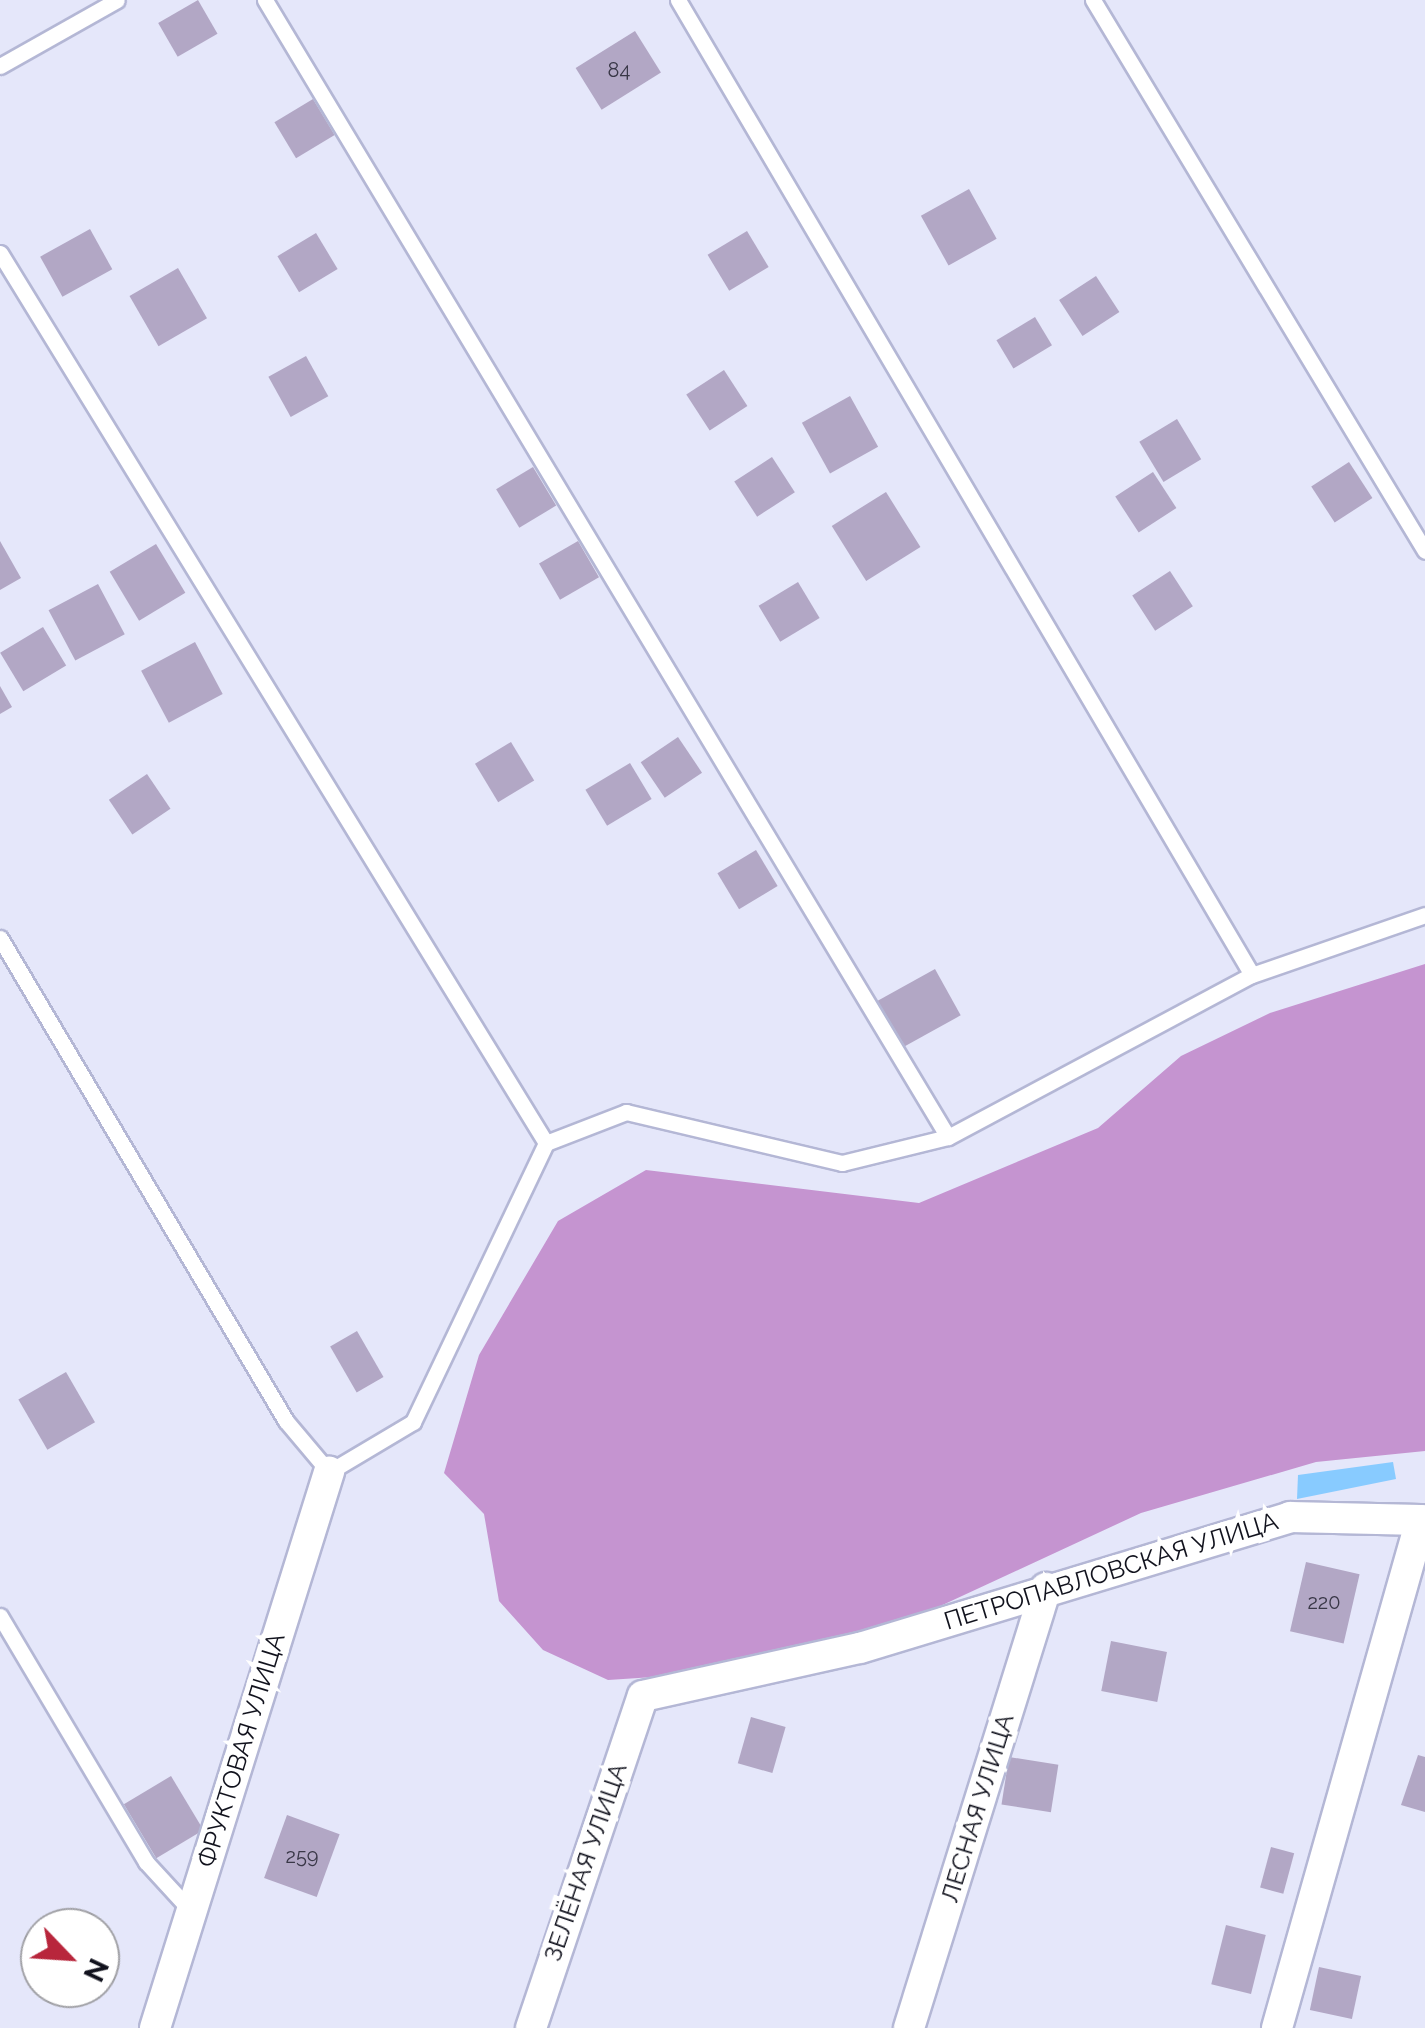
<!DOCTYPE html>
<html>
<head>
<meta charset="utf-8">
<style>
	body { margin:0 }
	#map { position:relative; width:1425px; height:2028px; overflow:hidden; background:#e5e7fa; font-family:Raleway,sans-serif }
	div>[style] { position:absolute }
	.forest>* { inset:0; background:#c594d0 }
	.water>* { inset:0; background:#88cbff }
	.building>* { inset:0; background:#b2a7c5; transform-origin:0 0 }
	.roads { filter:drop-shadow(2px 0 #b4b7d5) drop-shadow(-2px 0 #b4b7d5) drop-shadow(0 2px #b4b7d5) drop-shadow(0 -2px #b4b7d5) }
	.service>* { height:15px; margin:-7.5px; padding:0 7.5px; transform-origin:7.5px; border-radius:7.5px; background:#fff }
	.minor>* { height:30px; margin:-15px; padding:0 15px; transform-origin:15px; border-radius:15px; background:#fff }
	span { translate:-50% -50%; white-space:nowrap; text-align:center; line-height:1.15; -webkit-text-stroke:10px #fff; paint-order:stroke }
	.number-label { font-size:20px; color:#393747 }
	.number-label span { -webkit-text-stroke-width:0 }
	.street-label { font-size:25px; color:#11121d }
	.north { position:absolute; left:20px; top:1908px; width:100px; height:100px; box-sizing:border-box; background:#fff; border:2px solid #a0a0a5; border-radius:50%; rotate:115deg; font-size:28px; font-weight:700; line-height:40px; text-align:center; color:#11121d }
	.north::after { content:''; display:block; margin:auto; width:35px; height:45px; background:#b8263c; clip-path:polygon(50% 0,100% 100%,50% 72%,0 100%) }
</style>
</head>
<body>
<div id="map">
	<div class="forest">
		<div style="clip-path:polygon(1425px 964px,1425px 1451px,1316px 1462px,1141px 1513px,880px 1634px,699px 1674px,608px 1680px,543px 1650px,499px 1601px,484px 1514px,444px 1473px,479px 1355px,558px 1221px,646px 1170px,919px 1203px,1098px 1128px,1181px 1056px,1270px 1013px)"></div>
	</div>
	<div class="water">
		<div style="clip-path:polygon(1393px 1462px,1396px 1479px,1297px 1499px,1298px 1475px)"></div>
	</div>
	<div class="building">
		<div style="left:198px;top:0;width:39px;height:46px;rotate:60deg"></div>
		<div style="left:635px;top:31px;width:49px;height:70px;rotate:58deg"></div>
		<div style="left:313px;top:99px;width:42px;height:45px;rotate:59deg"></div>
		<div style="left:969px;top:189px;width:57px;height:55px;rotate:61deg"></div>
		<div style="left:90px;top:229px;width:46px;height:57px;rotate:61deg"></div>
		<div style="left:747px;top:231px;width:42px;height:46px;rotate:59deg"></div>
		<div style="left:316px;top:233px;width:42px;height:45px;rotate:59deg"></div>
		<div style="left:178px;top:268px;width:58px;height:56px;rotate:60deg"></div>
		<div style="left:1096px;top:276px;width:43px;height:44px;rotate:57deg"></div>
		<div style="left:1035px;top:317px;width:33px;height:45px;rotate:59deg"></div>
		<div style="left:306px;top:356px;width:46px;height:43px;rotate:61deg"></div>
		<div style="left:724px;top:370px;width:43px;height:45px;rotate:57deg"></div>
		<div style="left:850px;top:396px;width:58px;height:55px;rotate:61deg"></div>
		<div style="left:1177px;top:419px;width:47px;height:44px;rotate:59deg"></div>
		<div style="left:772px;top:457px;width:42px;height:45px;rotate:57deg"></div>
		<div style="left:1349px;top:462px;width:43px;height:45px;rotate:57deg"></div>
		<div style="left:533px;top:467px;width:45px;height:43px;rotate:59deg"></div>
		<div style="left:1153px;top:472px;width:43px;height:45px;rotate:57deg"></div>
		<div style="left:886px;top:492px;width:65px;height:64px;rotate:58deg"></div>
		<div style="clip-path:polygon(0 541px,21px 578px,0 590px)"></div>
		<div style="left:578px;top:541px;width:42px;height:45px;rotate:60deg"></div>
		<div style="left:156px;top:544px;width:57px;height:54px;rotate:59deg"></div>
		<div style="left:1170px;top:571px;width:42px;height:45px;rotate:57deg"></div>
		<div style="left:798px;top:582px;width:42px;height:46px;rotate:59deg"></div>
		<div style="left:98px;top:584px;width:57px;height:56px;rotate:62deg"></div>
		<div style="left:43px;top:627px;width:45px;height:50px;rotate:59deg"></div>
		<div style="left:195px;top:642px;width:59px;height:61px;rotate:62deg"></div>
		<div style="clip-path:polygon(0 686px,12px 707px,0 714px)"></div>
		<div style="left:678px;top:737px;width:43px;height:45px;rotate:56deg"></div>
		<div style="left:511px;top:742px;width:45px;height:42px;rotate:59deg"></div>
		<div style="left:630px;top:763px;width:42px;height:52px;rotate:59deg"></div>
		<div style="left:147px;top:774px;width:42px;height:46px;rotate:56deg"></div>
		<div style="left:756px;top:850px;width:42px;height:45px;rotate:59deg"></div>
		<div style="left:935px;top:969px;width:53px;height:82px;rotate:61deg"></div>
		<div style="left:357px;top:1331px;width:53px;height:31px;rotate:60deg"></div>
		<div style="left:66px;top:1372px;width:58px;height:55px;rotate:60deg"></div>
		<div style="left:1306px;top:1562px;width:55px;height:71px;rotate:13deg"></div>
		<div style="left:1111px;top:1641px;width:57px;height:51px;rotate:11deg"></div>
		<div style="left:751px;top:1717px;width:36px;height:48px;rotate:16deg"></div>
		<div style="clip-path:polygon(1418px 1755px,1425px 1757px,1425px 1812px,1401px 1805px)"></div>
		<div style="left:1009px;top:1757px;width:50px;height:48px;rotate:9deg"></div>
		<div style="left:171px;top:1776px;width:63px;height:55px;rotate:59deg"></div>
		<div style="left:287px;top:1815px;width:56px;height:67px;rotate:20deg"></div>
		<div style="left:1271px;top:1847px;width:24px;height:42px;rotate:15deg"></div>
		<div style="left:1226px;top:1925px;width:41px;height:61px;rotate:14deg"></div>
		<div style="left:1319px;top:1967px;width:43px;height:44px;rotate:12deg"></div>
	</div>
	<div class="roads">
		<div class="service">
			<div style="left:265px;top:0;width:1326px;rotate:59.01deg"></div>
			<div style="left:678px;top:0;width:1131px;rotate:59.51deg"></div>
			<div style="left:1093px;top:0;width:643px;rotate:58.93deg"></div>
			<div style="left:0;top:66px;width:134px;rotate:-29.4deg"></div>
			<div style="left:0;top:253px;width:1044px;rotate:58.47deg"></div>
			<div style="left:0;top:938px;width:561px;rotate:59.37deg"></div>
			<div style="left:286px;top:1421px;width:67px;rotate:49.9deg"></div>
			<div style="left:329px;top:1472px;width:98px;rotate:-30.8deg"></div>
			<div style="left:413px;top:1422px;width:309px;rotate:-64.5deg"></div>
			<div style="left:546px;top:1143px;width:86px;rotate:-21.2deg"></div>
			<div style="left:626px;top:1112px;width:222px;rotate:13.3deg"></div>
			<div style="left:842px;top:1163px;width:109px;rotate:-13.8deg"></div>
			<div style="left:948px;top:1137px;width:344px;rotate:-28.1deg"></div>
			<div style="left:1252px;top:975px;width:183px;rotate:-19.1deg"></div>
			<div style="left:0;top:1616px;width:286px;rotate:59.3deg"></div>
			<div style="left:146px;top:1862px;width:67px;rotate:47.4deg"></div>
		</div>
		<div class="minor">
			<div style="left:155px;top:2028px;width:583px;rotate:-72.62deg"></div>
			<div style="left:531px;top:2028px;width:350px;rotate:-71.4deg"></div>
			<div style="left:643px;top:1696px;width:222px;rotate:-12.5deg"></div>
			<div style="left:860px;top:1648px;width:450px;rotate:-16.9deg"></div>
			<div style="left:1290px;top:1517px;width:131px;rotate:1.3deg"></div>
			<div style="left:1421px;top:1520px;width:528px;rotate:105.83deg"></div>
			<div style="left:909px;top:2028px;width:461px;rotate:-72.7deg"></div>
		</div>
	</div>
	<div class="number-label">
		<span style="left:619px;top:70px">84</span>
		<span style="left:1324px;top:1602px">220</span>
		<span style="left:302px;top:1856px">259</span>
	</div>
	<div class="street-label">
		<span style="left:1111px;top:1571px;rotate:-17deg">ПЕТРОПАВЛОВСКАЯ УЛИЦА</span>
		<span style="left:241px;top:1750px;rotate:-73deg">ФРУКТОВАЯ УЛИЦА</span>
		<span style="left:977px;top:1808px;rotate:-73deg">ЛЕСНАЯ УЛИЦА</span>
		<span style="left:585px;top:1862px;rotate:-71deg">ЗЕЛЁНАЯ УЛИЦА</span>
	</div>
	<div class="north">N</div>
</div>
</body>
</html>
